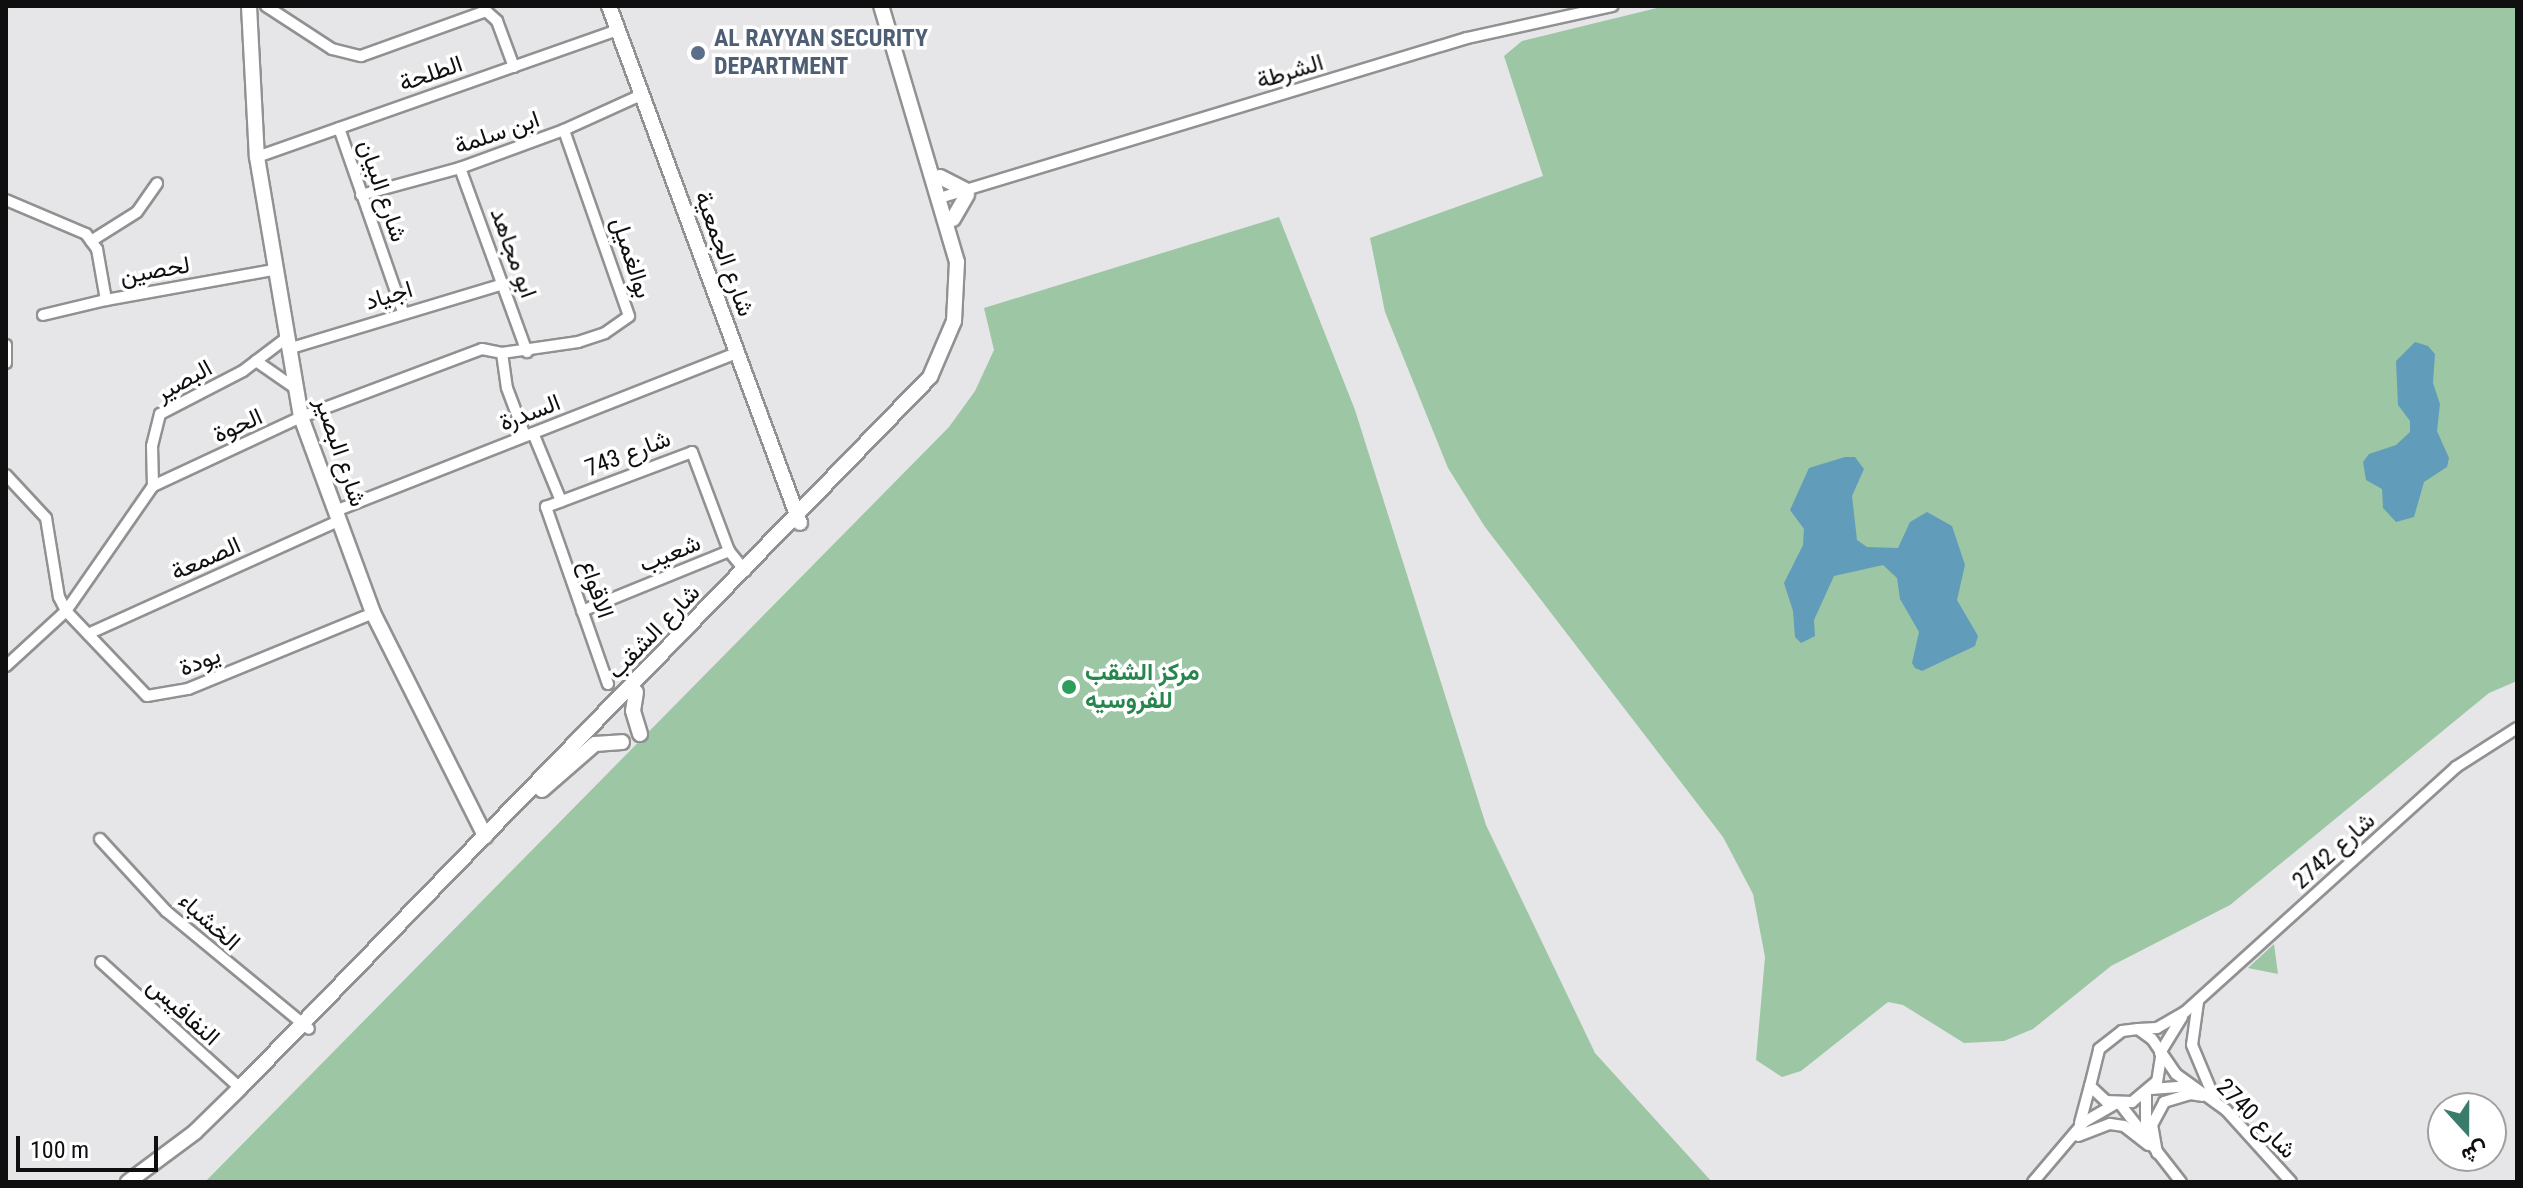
<!DOCTYPE html>
<html>
<head>
<meta charset="utf-8">
<style>
	body { margin:0 }
	#map { position:relative; width:2523px; height:1188px; overflow:hidden; background:#e6e6e8; font-family:"Roboto Condensed",Vazirmatn,sans-serif }
	div>[style] { position:absolute }
	.green>* { inset:0; background:#9dc6a4 }
	.water>* { inset:0; background:#629cbb }
	.roads { filter:drop-shadow(2px 0 #919193) drop-shadow(-2px 0 #919193) drop-shadow(0 2px #919193) drop-shadow(0 -2px #919193) }
	.street>* { height:10px; margin:-5px; padding:0 5px; transform-origin:5px; border-radius:5px; background:#fff }
	.secondary>* { height:14px; margin:-7px; padding:0 7px; transform-origin:7px; border-radius:7px; background:#fff }
	.dots>* { width:22px; height:22px; translate:-50% -50%; box-sizing:border-box; border:4px solid #fff; border-radius:50% }
	span { translate:-50% -50%; white-space:nowrap; text-align:center; line-height:1.15; -webkit-text-stroke:7px #fff; paint-order:stroke }
	.service-label { font-size:24px; color:#4e5e75; font-weight:700 }
	.left { translate:0 -50%; text-align:left }
	.street-label { font-size:24px; color:#0f0f10 }
	.leisure-label { font-size:24px; color:#27864d; font-weight:700 }
	.frame { position:absolute; inset:0; border:8px solid #0f0f10; pointer-events:none }
	.north { position:absolute; left:2427px; top:1092px; width:80px; height:80px; box-sizing:border-box; background:#fff; border:2px solid #9f9f9f; border-radius:50%; rotate:159deg; font-size:22px; font-weight:700; line-height:32px; text-align:center; color:#0f0f10 }
	.north::after { content:''; display:block; margin:auto; width:28px; height:36px; background:#3a7c6c; clip-path:polygon(50% 0,100% 100%,50% 72%,0 100%) }
	.scale { position:absolute; left:16px; top:1136px; width:142px; height:36px; box-sizing:border-box; border:4px solid #0f0f10; border-top:0; padding-left:10px; font-size:24px; line-height:28px; white-space:nowrap; color:#0f0f10; -webkit-text-stroke:6px #fff; paint-order:stroke }
</style>
</head>
<body>
<div id="map">
	<div class="green">
		<div style="clip-path:polygon(1665px 6px,2517px 6px,2517px 681px,2489px 693px,2230px 905px,2111px 966px,2033px 1029px,2004px 1041px,1964px 1043px,1903px 1005px,1888px 1002px,1801px 1071px,1782px 1077px,1756px 1060px,1765px 957px,1753px 894px,1723px 837px,1485px 527px,1448px 468px,1385px 312px,1370px 238px,1543px 176px,1504px 56px,1522px 41px)"></div>
		<div style="clip-path:polygon(1279px 217px,1355px 410px,1486px 825px,1595px 1053px,1712px 1182px,205px 1182px,949px 427px,975px 391px,994px 350px,984px 308px)"></div>
		<div style="clip-path:polygon(2274px 944px,2278px 974px,2248px 968px)"></div>
	</div>
	<div class="water">
		<div style="clip-path:polygon(2415px 342px,2428px 346px,2435px 354px,2433px 383px,2440px 404px,2437px 431px,2449px 458px,2447px 467px,2424px 482px,2414px 517px,2396px 522px,2383px 508px,2382px 489px,2366px 480px,2363px 462px,2369px 454px,2396px 445px,2410px 432px,2410px 421px,2398px 405px,2396px 361px)"></div>
		<div style="clip-path:polygon(1845px 457px,1855px 457px,1864px 469px,1852px 496px,1857px 540px,1867px 547px,1898px 548px,1910px 522px,1927px 512px,1952px 526px,1965px 565px,1957px 600px,1978px 636px,1975px 646px,1922px 671px,1915px 668px,1912px 663px,1919px 632px,1900px 599px,1897px 578px,1883px 565px,1834px 576px,1814px 620px,1815px 636px,1801px 643px,1795px 637px,1793px 611px,1784px 583px,1803px 545px,1804px 529px,1790px 510px,1809px 468px)"></div>
	</div>
	<div class="roads">
		<div class="street">
			<div style="left:266px;top:6px;width:79px;rotate:33.1deg"></div>
			<div style="left:332px;top:49px;width:30px;rotate:14deg"></div>
			<div style="left:361px;top:56px;width:133px;rotate:-19.8deg"></div>
			<div style="left:486px;top:11px;width:15px;rotate:42deg"></div>
			<div style="left:497px;top:21px;width:49px;rotate:69.7deg"></div>
			<div style="left:339px;top:128px;width:195px;rotate:70.8deg"></div>
			<div style="left:257px;top:157px;width:382px;rotate:-19.4deg"></div>
			<div style="left:460px;top:168px;width:196px;rotate:70deg"></div>
			<div style="left:361px;top:195px;width:103px;rotate:-15.3deg"></div>
			<div style="left:460px;top:168px;width:111px;rotate:-20.1deg"></div>
			<div style="left:564px;top:130px;width:85px;rotate:-24.4deg"></div>
			<div style="left:946px;top:196px;width:544px;rotate:-16.87deg"></div>
			<div style="left:1467px;top:38px;width:149px;rotate:-12.4deg"></div>
			<div style="left:6px;top:200px;width:87px;rotate:23deg"></div>
			<div style="left:86px;top:234px;width:19px;rotate:54deg"></div>
			<div style="left:97px;top:249px;width:52px;rotate:80deg"></div>
			<div style="left:106px;top:300px;width:169px;rotate:-10.2deg"></div>
			<div style="left:91px;top:241px;width:54px;rotate:-32.2deg"></div>
			<div style="left:137px;top:212px;width:35px;rotate:-55deg"></div>
			<div style="left:43px;top:315px;width:65px;rotate:-13.4deg"></div>
			<div style="left:6px;top:345px;width:18px;rotate:90deg"></div>
			<div style="left:288px;top:349px;width:225px;rotate:-16.8deg"></div>
			<div style="left:502px;top:353px;width:77px;rotate:-8.2deg"></div>
			<div style="left:578px;top:342px;width:28px;rotate:-18deg"></div>
			<div style="left:605px;top:333px;width:29px;rotate:-35deg"></div>
			<div style="left:629px;top:316px;width:197px;rotate:-109.3deg"></div>
			<div style="left:256px;top:361px;width:47px;rotate:34.7deg"></div>
			<div style="left:533px;top:433px;width:74px;rotate:67.6deg"></div>
			<div style="left:6px;top:475px;width:59px;rotate:47.1deg"></div>
			<div style="left:46px;top:518px;width:80px;rotate:80.7deg"></div>
			<div style="left:59px;top:597px;width:16px;rotate:63deg"></div>
			<div style="left:66px;top:611px;width:117px;rotate:46.4deg"></div>
			<div style="left:147px;top:696px;width:42px;rotate:-9.7deg"></div>
			<div style="left:188px;top:689px;width:200px;rotate:-22.3deg"></div>
			<div style="left:153px;top:486px;width:40px;rotate:-91.4deg"></div>
			<div style="left:152px;top:446px;width:33px;rotate:-76deg"></div>
			<div style="left:160px;top:414px;width:93px;rotate:-27.4deg"></div>
			<div style="left:243px;top:371px;width:53px;rotate:-37.3deg"></div>
			<div style="left:338px;top:510px;width:429px;rotate:-21.5deg"></div>
			<div style="left:582px;top:611px;width:159px;rotate:-22.2deg"></div>
			<div style="left:88px;top:634px;width:277px;rotate:-24.3deg"></div>
			<div style="left:6px;top:666px;width:81px;rotate:-42.5deg"></div>
			<div style="left:66px;top:611px;width:152px;rotate:-55.2deg"></div>
			<div style="left:153px;top:486px;width:163px;rotate:-25deg"></div>
			<div style="left:301px;top:417px;width:193px;rotate:-20.6deg"></div>
			<div style="left:482px;top:349px;width:20px;rotate:11deg"></div>
			<div style="left:502px;top:353px;width:35px;rotate:82deg"></div>
			<div style="left:507px;top:388px;width:51px;rotate:69.4deg"></div>
			<div style="left:608px;top:684px;width:188px;rotate:-109.3deg"></div>
			<div style="left:546px;top:507px;width:156px;rotate:-20.6deg"></div>
			<div style="left:692px;top:452px;width:106px;rotate:69.5deg"></div>
			<div style="left:729px;top:551px;width:26px;rotate:51deg"></div>
			<div style="left:100px;top:839px;width:98px;rotate:47.5deg"></div>
			<div style="left:166px;top:911px;width:185px;rotate:39.5deg"></div>
			<div style="left:101px;top:962px;width:188px;rotate:42.2deg"></div>
			<div style="left:2198px;top:1002px;width:43px;rotate:97.9deg"></div>
			<div style="left:2192px;top:1045px;width:60px;rotate:67.3deg"></div>
			<div style="left:2138px;top:1029px;width:19px;rotate:-3deg"></div>
			<div style="left:2157px;top:1028px;width:32px;rotate:-30deg"></div>
			<div style="left:2185px;top:1012px;width:365px;rotate:-42.1deg"></div>
			<div style="left:2456px;top:767px;width:72px;rotate:-32.6deg"></div>
			<div style="left:2160px;top:1053px;width:42px;rotate:-58.6deg"></div>
			<div style="left:2161px;top:1057px;width:24px;rotate:99deg"></div>
			<div style="left:2157px;top:1081px;width:33px;rotate:140deg"></div>
			<div style="left:2132px;top:1102px;width:26px;rotate:-178deg"></div>
			<div style="left:2106px;top:1101px;width:22px;rotate:-137deg"></div>
			<div style="left:2090px;top:1086px;width:38px;rotate:-76deg"></div>
			<div style="left:2099px;top:1049px;width:29px;rotate:-38deg"></div>
			<div style="left:2122px;top:1031px;width:16px;rotate:-7deg"></div>
			<div style="left:2138px;top:1029px;width:17px;rotate:36deg"></div>
			<div style="left:2152px;top:1039px;width:42px;rotate:55.6deg"></div>
			<div style="left:2176px;top:1074px;width:62px;rotate:35.8deg"></div>
			<div style="left:2226px;top:1110px;width:97px;rotate:47.9deg"></div>
			<div style="left:2151px;top:1089px;width:40px;rotate:-4.3deg"></div>
			<div style="left:2146px;top:1094px;width:37px;rotate:90deg"></div>
			<div style="left:2120px;top:1104px;width:99px;rotate:52deg"></div>
			<div style="left:2080px;top:1123px;width:38px;rotate:-75deg"></div>
			<div style="left:2078px;top:1136px;width:34px;rotate:-21deg"></div>
			<div style="left:2110px;top:1124px;width:14px;rotate:8deg"></div>
			<div style="left:2124px;top:1126px;width:31px;rotate:38deg"></div>
			<div style="left:2157px;top:1153px;width:28px;rotate:-100deg"></div>
			<div style="left:2152px;top:1125px;width:26px;rotate:-62deg"></div>
			<div style="left:2164px;top:1102px;width:27px;rotate:-17deg"></div>
			<div style="left:2190px;top:1094px;width:12px;rotate:9deg"></div>
			<div style="left:2033px;top:1182px;width:79px;rotate:-49.6deg"></div>
			<div style="left:2084px;top:1122px;width:36px;rotate:-30deg"></div>
		</div>
		<div class="secondary">
			<div style="left:249px;top:6px;width:151px;rotate:87deg"></div>
			<div style="left:257px;top:157px;width:264px;rotate:80.4deg"></div>
			<div style="left:301px;top:417px;width:209px;rotate:69.8deg"></div>
			<div style="left:373px;top:613px;width:250px;rotate:63.3deg"></div>
			<div style="left:609px;top:6px;width:551px;rotate:69.72deg"></div>
			<div style="left:940px;top:177px;width:28px;rotate:27deg"></div>
			<div style="left:953px;top:219px;width:28px;rotate:-60deg"></div>
			<div style="left:636px;top:692px;width:19px;rotate:99deg"></div>
			<div style="left:633px;top:711px;width:24px;rotate:73deg"></div>
			<div style="left:542px;top:790px;width:70px;rotate:-41deg"></div>
			<div style="left:595px;top:744px;width:27px;rotate:-4deg"></div>
			<div style="left:128px;top:1182px;width:84px;rotate:-36.7deg"></div>
			<div style="left:195px;top:1132px;width:63px;rotate:-44.4deg"></div>
			<div style="left:240px;top:1088px;width:991px;rotate:-45.86deg"></div>
			<div style="left:930px;top:377px;width:61px;rotate:-66.8deg"></div>
			<div style="left:954px;top:321px;width:59px;rotate:-87.1deg"></div>
			<div style="left:957px;top:262px;width:267px;rotate:-106.5deg"></div>
		</div>
	</div>
	<div class="dots">
		<div style="left:698px;top:53px;background:#5c6f8a"></div>
		<div style="left:1069px;top:687px;background:#2e9e5b"></div>
	</div>
	<div class="service-label">
		<span class="left" style="left:714px;top:53px">AL RAYYAN SECURITY<br>DEPARTMENT</span>
	</div>
	<div class="street-label">
		<span style="left:1290px;top:72px;rotate:-17deg">الشرطة</span>
		<span style="left:431px;top:74px;rotate:-19deg">الطلحة</span>
		<span style="left:497px;top:133px;rotate:-19deg">ابن سلمة</span>
		<span style="left:382px;top:191px;rotate:71deg">شارع البيان</span>
		<span style="left:513px;top:253px;rotate:70deg">ابو مجاهد</span>
		<span style="left:724px;top:254px;rotate:70deg">شارع الجمعية</span>
		<span style="left:631px;top:258px;rotate:72deg">بوالغميل</span>
		<span style="left:155px;top:271px;rotate:-10deg">لحصين</span>
		<span style="left:389px;top:296px;rotate:-17deg">اجياد</span>
		<span style="left:184px;top:381px;rotate:-29deg">البصير</span>
		<span style="left:530px;top:413px;rotate:-21deg">السدرة</span>
		<span style="left:238px;top:426px;rotate:-24deg">الحوة</span>
		<span style="left:340px;top:452px;rotate:71deg">شارع البصير</span>
		<span style="left:628px;top:454px;rotate:-21deg">شارع 743</span>
		<span style="left:670px;top:554px;rotate:-22deg">شعيب</span>
		<span style="left:206px;top:559px;rotate:-24deg">الصمعة</span>
		<span style="left:596px;top:589px;rotate:71deg">الاقواع</span>
		<span style="left:654px;top:632px;rotate:-46deg">شارع الشقب</span>
		<span style="left:200px;top:662px;rotate:-21deg">يودة</span>
		<span style="left:2334px;top:851px;rotate:-42deg">شارع 2742</span>
		<span style="left:209px;top:922px;rotate:42deg">الخشباء</span>
		<span style="left:183px;top:1012px;rotate:42deg">النفافيس</span>
		<span style="left:2256px;top:1119px;rotate:45deg">شارع 2740</span>
	</div>
	<div class="leisure-label">
		<span class="left" style="left:1085px;top:687px">مركز الشقب<br>للفروسيه</span>
	</div>
	<div class="frame"></div>
	<div class="north">ش</div>
	<div class="scale">100 m</div>
</div>
</body>
</html>
